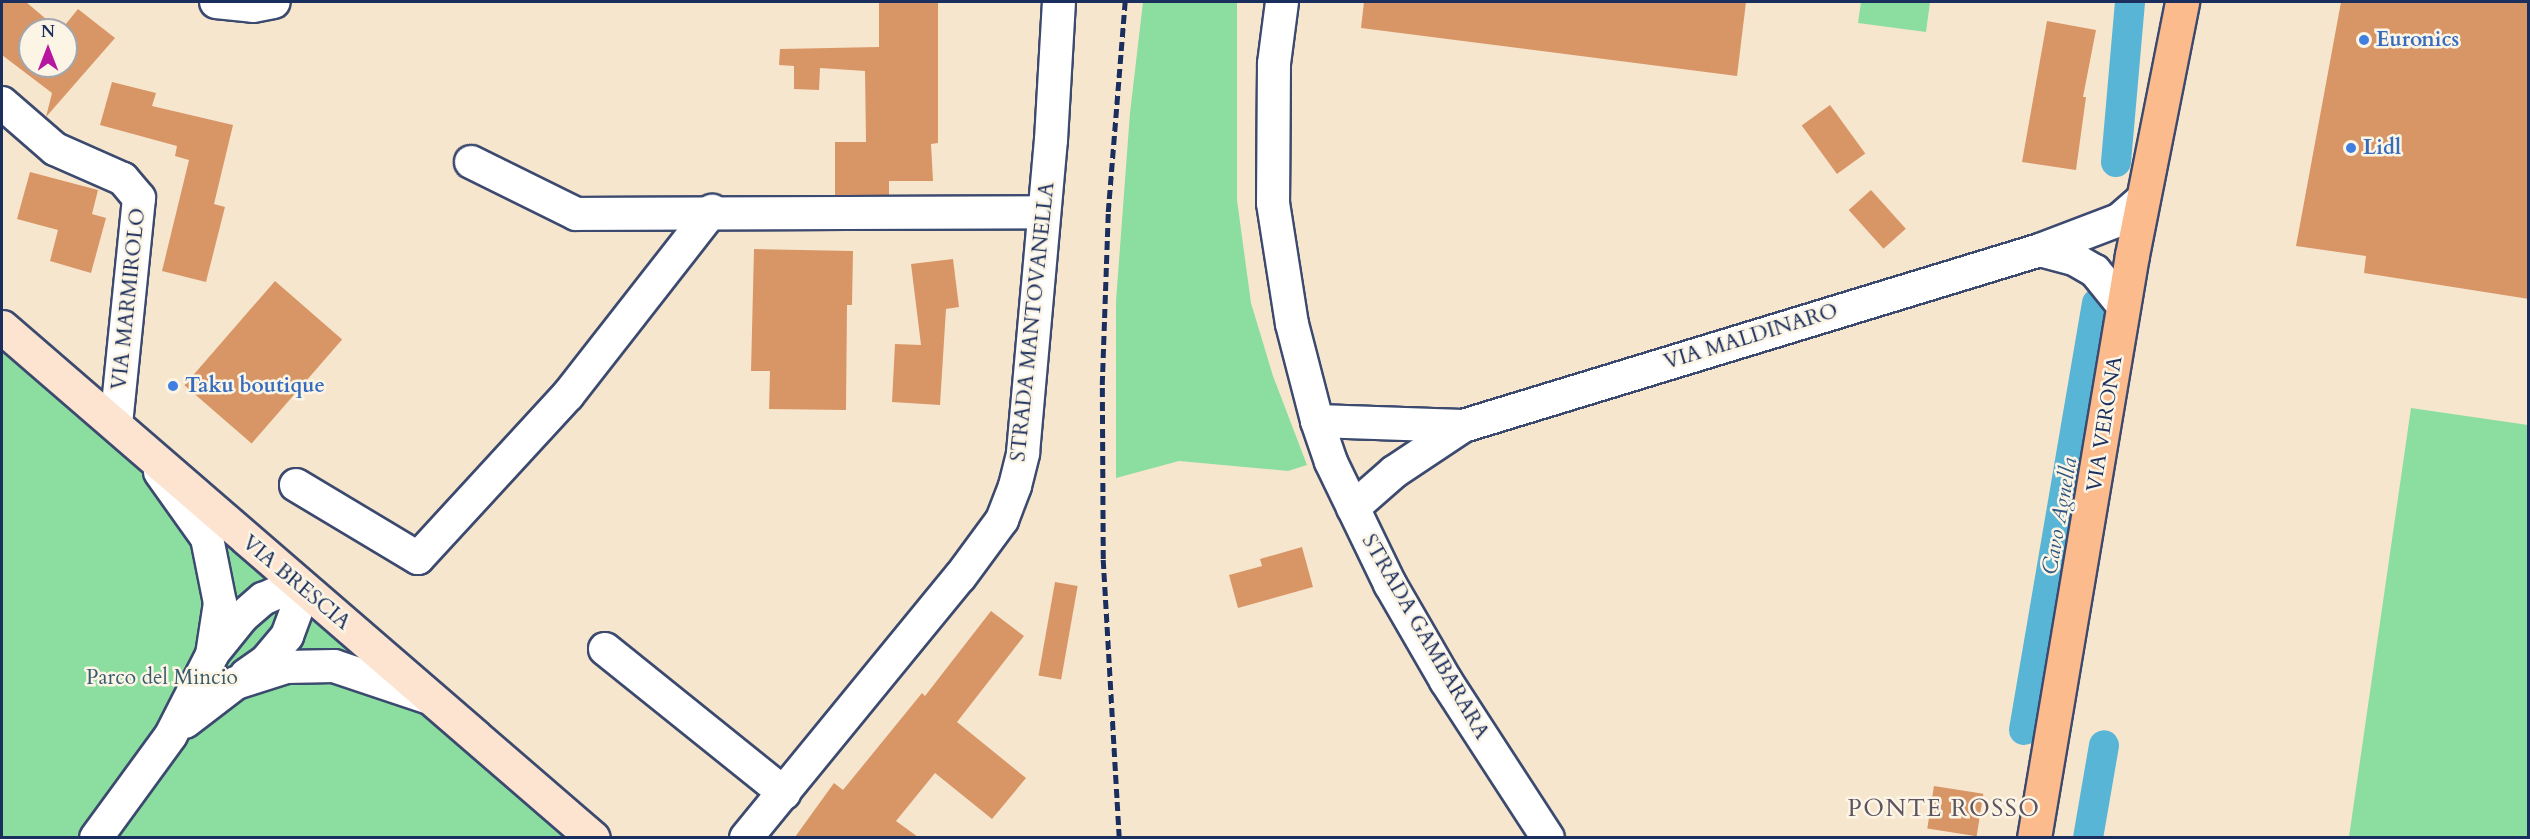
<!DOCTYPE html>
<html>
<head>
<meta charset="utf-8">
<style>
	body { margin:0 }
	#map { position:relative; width:2530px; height:839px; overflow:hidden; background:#f7e6ce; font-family:Cardo,serif }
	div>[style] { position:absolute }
	.green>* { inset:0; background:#8bde9f }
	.canal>* { height:30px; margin:-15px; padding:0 15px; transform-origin:15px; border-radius:15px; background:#58b5d6 }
	.building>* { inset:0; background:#d89667; transform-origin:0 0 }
	.roads { filter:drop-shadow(2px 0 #3c4a6f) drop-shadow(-2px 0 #3c4a6f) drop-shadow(0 2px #3c4a6f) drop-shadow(0 -2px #3c4a6f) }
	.street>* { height:32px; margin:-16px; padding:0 16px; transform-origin:16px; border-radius:16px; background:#fff }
	.secondary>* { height:33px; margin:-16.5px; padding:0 16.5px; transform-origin:16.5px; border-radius:16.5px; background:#fde4d1 }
	.primary>* { height:33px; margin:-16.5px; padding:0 16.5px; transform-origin:16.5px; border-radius:16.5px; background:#fbbb8c }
	.rail>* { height:4.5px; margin-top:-2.25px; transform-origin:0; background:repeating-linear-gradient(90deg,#1b2f5e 0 9px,transparent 0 13.5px) }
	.dots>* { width:16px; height:16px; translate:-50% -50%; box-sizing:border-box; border:3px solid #fcf5e5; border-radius:50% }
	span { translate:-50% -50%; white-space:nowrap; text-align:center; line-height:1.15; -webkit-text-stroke:5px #fcf5e5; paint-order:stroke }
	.shop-label { font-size:21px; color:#366cbe; font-weight:700 }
	.left { translate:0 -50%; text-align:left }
	.street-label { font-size:21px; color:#1b2f5e }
	.park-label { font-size:21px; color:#375b6e }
	.water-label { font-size:22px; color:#2d5782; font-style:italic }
	.quarter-label { font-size:24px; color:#5d5361; letter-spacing:1.5px }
	.frame { position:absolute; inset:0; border:3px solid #1b2f5e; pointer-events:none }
	.north { position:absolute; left:18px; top:18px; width:60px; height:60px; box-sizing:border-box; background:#fcf5e5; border:2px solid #a2a6af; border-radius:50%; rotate:0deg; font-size:16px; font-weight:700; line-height:24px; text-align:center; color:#1b2f5e }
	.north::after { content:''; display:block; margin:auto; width:21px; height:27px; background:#b5179e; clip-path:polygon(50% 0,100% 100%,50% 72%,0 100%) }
</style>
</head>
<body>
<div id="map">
	<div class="green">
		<div style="clip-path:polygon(1143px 2px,1237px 2px,1237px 200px,1251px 303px,1273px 376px,1307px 465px,1288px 471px,1179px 461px,1116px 478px,1116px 301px,1130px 113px)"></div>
		<div style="clip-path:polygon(1861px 2px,1930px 2px,1926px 32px,1858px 23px)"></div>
		<div style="clip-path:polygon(2px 328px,596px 837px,2px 837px)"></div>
		<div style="clip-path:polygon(2411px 408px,2528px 425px,2528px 837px,2349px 837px)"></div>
	</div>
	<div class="canal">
		<div style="left:2116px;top:162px;width:161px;rotate:-85deg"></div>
		<div style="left:2024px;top:730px;width:433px;rotate:-80.3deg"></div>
		<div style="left:2088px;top:838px;width:94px;rotate:-80.2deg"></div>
	</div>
	<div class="building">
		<div style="clip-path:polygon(2px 2px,26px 2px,59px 30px,30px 30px,30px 66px,66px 66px,66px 30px,61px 30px,78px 9px,115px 38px,46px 117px,52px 93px,2px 55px)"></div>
		<div style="clip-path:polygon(879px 2px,938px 2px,938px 143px,931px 144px,933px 181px,889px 181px,889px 195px,835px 195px,835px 142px,866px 142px,865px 71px,820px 68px,819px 90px,794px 89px,794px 66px,779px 65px,780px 49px,879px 47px)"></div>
		<div style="clip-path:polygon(1364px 2px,1746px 2px,1737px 76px,1361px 28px)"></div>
		<div style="clip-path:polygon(2341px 2px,2529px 2px,2529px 299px,2364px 273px,2366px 256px,2296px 246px)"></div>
		<div style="clip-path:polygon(2047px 21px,2096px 30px,2083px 97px,2086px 97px,2076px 170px,2022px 162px)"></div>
		<div style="clip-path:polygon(112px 82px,156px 93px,152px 106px,233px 125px,214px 204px,225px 207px,206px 282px,162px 271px,189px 160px,175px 156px,177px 146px,100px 125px)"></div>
		<div style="left:1830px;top:105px;width:60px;height:35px;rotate:54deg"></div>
		<div style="clip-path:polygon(30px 172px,98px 190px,92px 214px,106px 218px,91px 273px,50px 261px,58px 230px,17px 219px)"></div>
		<div style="left:1871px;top:190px;width:52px;height:30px;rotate:48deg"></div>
		<div style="clip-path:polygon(754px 249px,853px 251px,852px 305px,847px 305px,846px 410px,769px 409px,770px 371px,751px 371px)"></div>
		<div style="clip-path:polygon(953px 259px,959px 307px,946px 309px,940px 405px,892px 402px,895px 344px,921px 345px,911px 264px)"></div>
		<div style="left:275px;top:281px;width:89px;height:138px;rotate:41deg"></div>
		<div style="clip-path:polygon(1302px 547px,1313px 587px,1238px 608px,1229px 575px,1262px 566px,1260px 559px)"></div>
		<div style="left:1055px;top:582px;width:23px;height:95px;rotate:10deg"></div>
		<div style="clip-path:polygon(991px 611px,1024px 636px,957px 722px,1026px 778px,992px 819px,935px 773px,896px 821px,918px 837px,795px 837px,834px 783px,843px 790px,922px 693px,925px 696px)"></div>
		<div style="left:1934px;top:786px;width:50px;height:43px;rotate:9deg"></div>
	</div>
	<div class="roads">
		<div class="street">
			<div style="left:216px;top:2px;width:37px;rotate:6deg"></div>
			<div style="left:253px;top:6px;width:21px;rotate:-11deg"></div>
			<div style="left:1282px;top:2px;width:63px;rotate:97.4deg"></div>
			<div style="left:1274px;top:64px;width:139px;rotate:90.4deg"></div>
			<div style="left:1273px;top:203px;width:122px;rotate:81.1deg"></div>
			<div style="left:1292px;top:324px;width:100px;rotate:75.5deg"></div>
			<div style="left:1317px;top:421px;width:43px;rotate:71.1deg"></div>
			<div style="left:1331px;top:462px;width:136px;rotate:64.2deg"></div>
			<div style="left:1390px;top:584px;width:112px;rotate:60deg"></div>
			<div style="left:1446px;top:681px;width:187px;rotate:57deg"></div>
			<div style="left:2px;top:103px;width:70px;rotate:41deg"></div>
			<div style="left:55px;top:149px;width:74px;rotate:23.8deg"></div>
			<div style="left:123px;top:179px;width:25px;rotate:50deg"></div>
			<div style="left:139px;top:198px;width:228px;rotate:95.8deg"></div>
			<div style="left:471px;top:162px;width:117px;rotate:26.3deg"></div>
			<div style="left:576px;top:214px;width:467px;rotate:-0.2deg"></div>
			<div style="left:2040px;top:250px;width:35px;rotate:15deg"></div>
			<div style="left:2074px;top:259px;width:24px;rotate:30deg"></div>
			<div style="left:2095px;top:271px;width:46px;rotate:51.1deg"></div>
			<div style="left:1317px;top:421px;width:146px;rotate:2deg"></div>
			<div style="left:296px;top:485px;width:142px;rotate:30.9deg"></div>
			<div style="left:418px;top:558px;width:222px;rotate:-47.4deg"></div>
			<div style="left:568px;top:395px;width:234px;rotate:-52deg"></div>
			<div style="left:1353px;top:508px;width:55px;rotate:-41.3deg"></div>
			<div style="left:1394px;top:472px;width:83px;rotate:-33.7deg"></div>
			<div style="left:1463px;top:426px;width:603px;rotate:-16.96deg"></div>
			<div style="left:2040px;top:250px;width:85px;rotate:-20.8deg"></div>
			<div style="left:2119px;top:220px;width:33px;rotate:-41deg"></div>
			<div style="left:605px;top:649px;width:230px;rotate:38.8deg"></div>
			<div style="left:213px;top:653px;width:46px;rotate:-51.1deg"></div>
			<div style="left:242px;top:617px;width:28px;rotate:-41deg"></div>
			<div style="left:263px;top:599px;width:36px;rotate:-24deg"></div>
			<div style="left:246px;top:675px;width:24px;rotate:-35deg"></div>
			<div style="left:266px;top:661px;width:33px;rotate:-50deg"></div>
			<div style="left:287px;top:636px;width:49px;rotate:-69.7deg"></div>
			<div style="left:185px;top:722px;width:64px;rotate:-37.4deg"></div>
			<div style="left:236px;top:683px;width:52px;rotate:-17.7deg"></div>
			<div style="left:286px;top:667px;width:48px;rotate:-1.2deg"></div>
			<div style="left:334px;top:666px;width:97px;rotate:18.6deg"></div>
			<div style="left:96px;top:838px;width:127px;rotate:-53.9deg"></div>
			<div style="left:171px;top:735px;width:90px;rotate:-62.9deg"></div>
			<div style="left:212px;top:655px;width:53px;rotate:-81.3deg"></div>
			<div style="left:220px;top:603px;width:66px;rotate:-101.3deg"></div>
			<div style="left:207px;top:538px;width:81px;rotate:-125.5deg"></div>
			<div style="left:746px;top:838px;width:338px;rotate:-50.7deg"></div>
			<div style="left:960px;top:577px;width:71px;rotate:-53.6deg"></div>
			<div style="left:1002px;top:520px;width:36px;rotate:-69deg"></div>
			<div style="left:1015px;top:486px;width:34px;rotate:-76deg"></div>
			<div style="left:1023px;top:453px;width:314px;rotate:-84.9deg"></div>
			<div style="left:1051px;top:140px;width:138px;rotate:-86.7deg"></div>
		</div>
		<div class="secondary">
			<div style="left:2px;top:327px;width:781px;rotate:40.85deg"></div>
		</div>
		<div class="primary">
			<div style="left:2034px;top:838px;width:591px;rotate:-80.46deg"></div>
			<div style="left:2132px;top:255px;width:258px;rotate:-78.8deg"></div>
		</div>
	</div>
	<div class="rail">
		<div style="left:1119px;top:838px;width:279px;rotate:-93.3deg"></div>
		<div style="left:1103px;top:559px;width:174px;rotate:-90.3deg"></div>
		<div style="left:1102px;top:385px;width:173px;rotate:-88deg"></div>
		<div style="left:1108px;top:212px;width:211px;rotate:-85.4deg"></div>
	</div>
	<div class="dots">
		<div style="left:2364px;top:40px;background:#3f7fe0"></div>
		<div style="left:2351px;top:148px;background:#3f7fe0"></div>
		<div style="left:173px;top:386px;background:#3f7fe0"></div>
	</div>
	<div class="shop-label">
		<span class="left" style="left:2376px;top:40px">Euronics</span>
		<span class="left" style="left:2363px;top:148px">Lidl</span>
		<span class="left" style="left:185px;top:386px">Taku boutique</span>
	</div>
	<div class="street-label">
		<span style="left:129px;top:299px;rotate:-84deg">VIA MARMIROLO</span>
		<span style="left:1033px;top:322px;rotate:-84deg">STRADA MANTOVANELLA</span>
		<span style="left:1751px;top:337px;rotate:-17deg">VIA MALDINARO</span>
		<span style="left:2105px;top:424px;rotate:-81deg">VIA VERONA</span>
		<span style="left:296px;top:583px;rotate:40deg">VIA BRESCIA</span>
		<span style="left:1425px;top:637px;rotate:60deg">STRADA GAMBARARA</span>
	</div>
	<div class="park-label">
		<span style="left:162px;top:678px">Parco del Mincio</span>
	</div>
	<div class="water-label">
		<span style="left:2060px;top:516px;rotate:-80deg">Cavo Agnella</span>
	</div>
	<div class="quarter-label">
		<span style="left:1944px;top:809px">PONTE ROSSO</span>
	</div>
	<div class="frame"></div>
	<div class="north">N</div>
</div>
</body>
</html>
